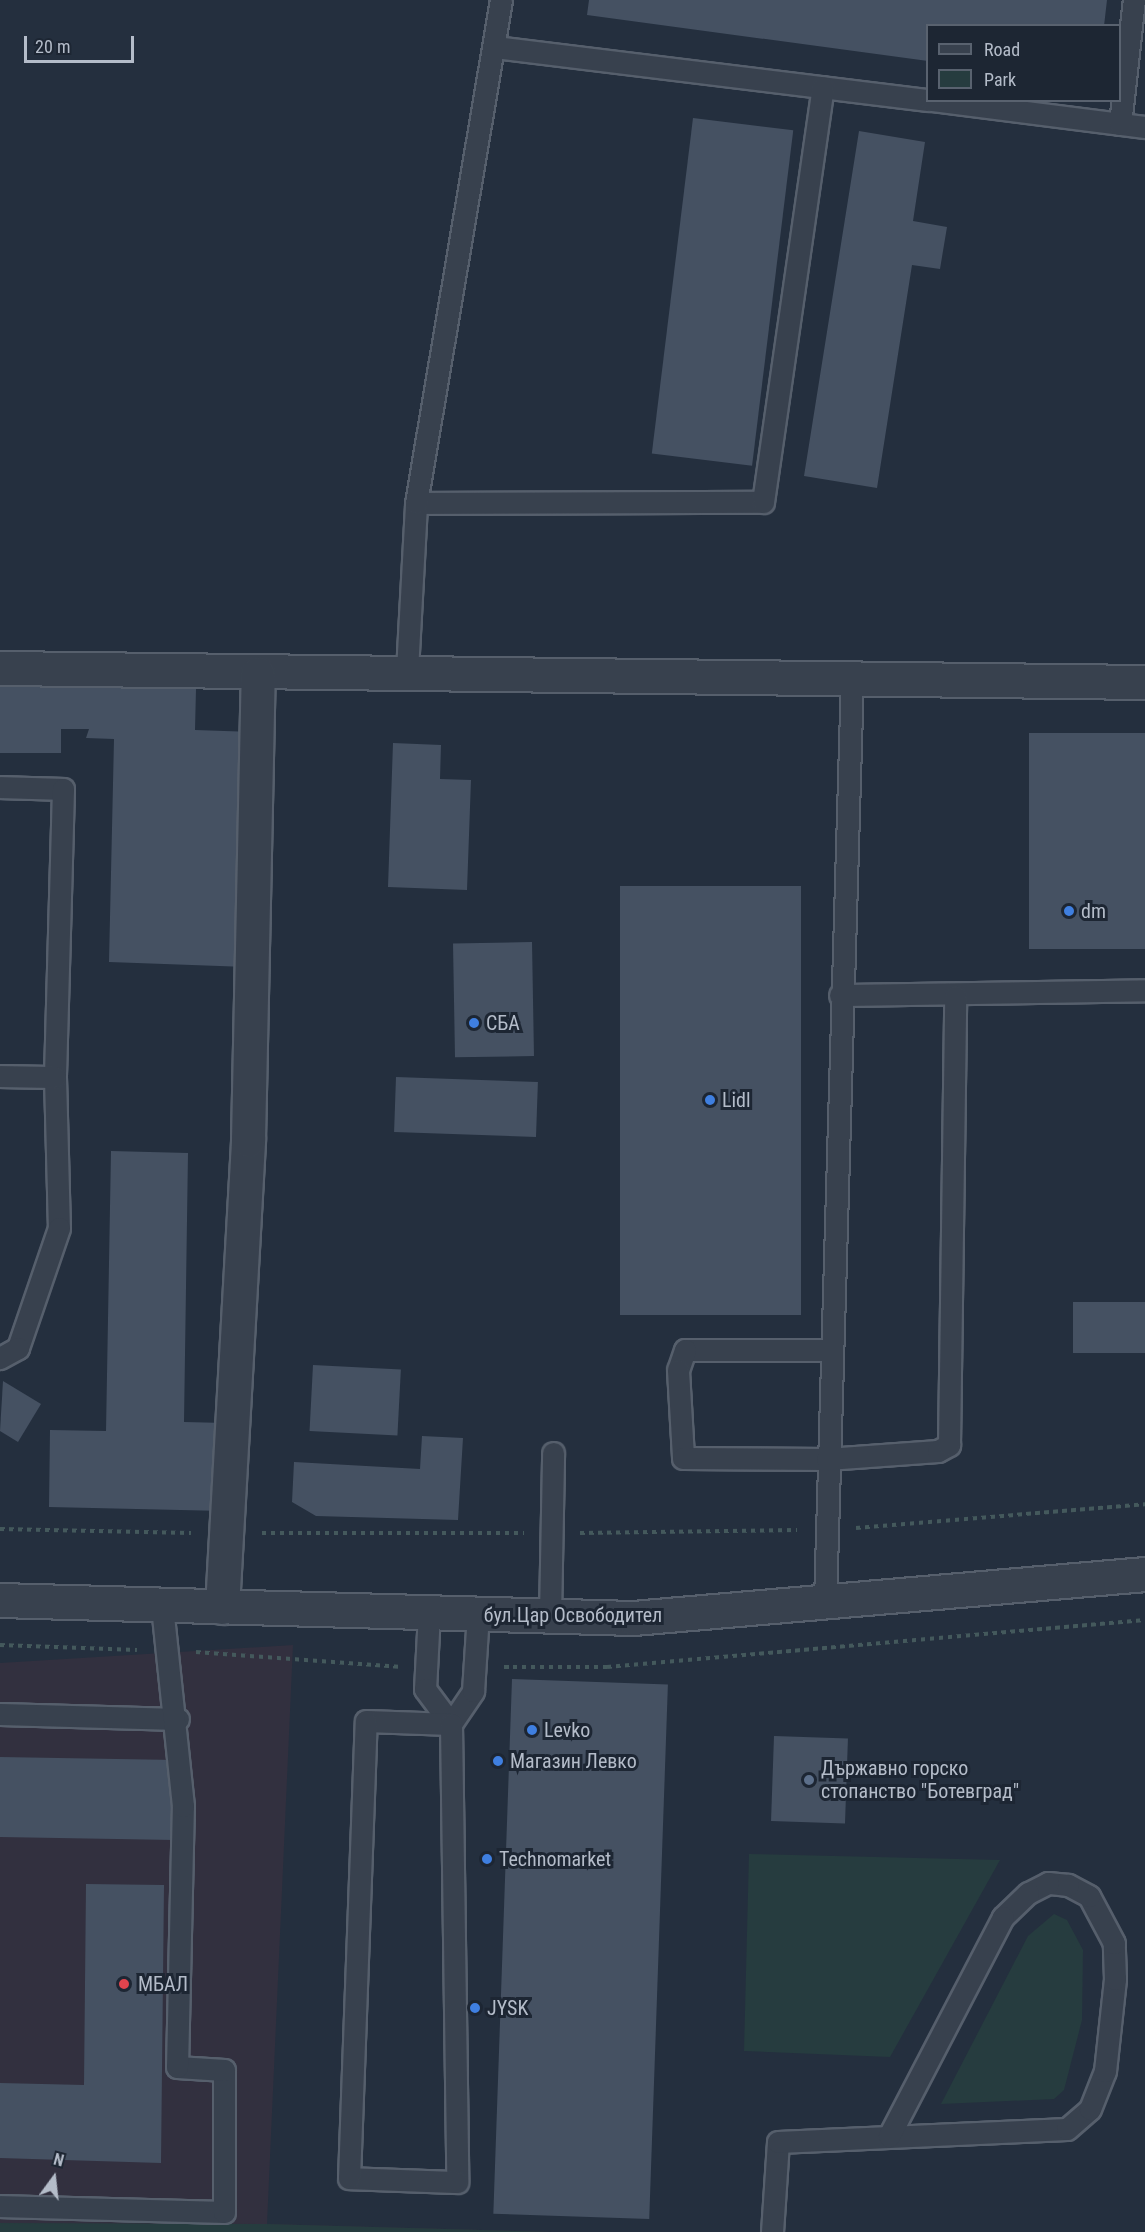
<!DOCTYPE html>
<html>
<head>
<meta charset="utf-8">
<style>
	body { margin:0 }
	#map { position:relative; width:1145px; height:2232px; overflow:hidden; background:#242f3e; font-family:"Roboto Condensed",sans-serif }
	div>[style] { position:absolute }
	.medical>* { inset:0; background:#32303f }
	.green>* { inset:0; background:#263c3f }
	.building>* { inset:0; background:#455162; transform-origin:0 0 }
	.path>* { height:4px; margin-top:-2px; transform-origin:0; background:repeating-linear-gradient(90deg,#44595c 0 4.5px,transparent 0 9px) }
	.roads { filter:drop-shadow(2px 0 #565f6c) drop-shadow(-2px 0 #565f6c) drop-shadow(0 2px #565f6c) drop-shadow(0 -2px #565f6c) }
	.service>* { height:21px; margin:-10.5px; padding:0 10.5px; transform-origin:10.5px; border-radius:10.5px; background:#38414e }
	.minor>* { height:33px; margin:-16.5px; padding:0 16.5px; transform-origin:16.5px; border-radius:16.5px; background:#38414e }
	.tertiary>* { height:33px; margin:-16.5px; padding:0 16.5px; transform-origin:16.5px; border-radius:16.5px; background:#38414e }
	.dots>* { width:16px; height:16px; translate:-50% -50%; box-sizing:border-box; border:3px solid #1d2633; border-radius:50% }
	span { translate:-50% -50%; white-space:nowrap; text-align:center; line-height:1.15; -webkit-text-stroke:6px #1d2633; paint-order:stroke }
	.poi-label { font-size:20px; color:#b4bcc9 }
	.left { translate:0 -50%; text-align:left }
	.street-label { font-size:20px; color:#b4bcc9 }
	.legend { position:absolute; left:926px; top:24px; width:195px; height:78px; box-sizing:border-box; background:#1d2633; border:2px solid #59626f; margin:0; padding:8px 10px; list-style:none; font-size:18px; color:#b4bcc9 }
	.legend li { display:flex; align-items:center; gap:12px; height:30px }
	.legend b { width:30px; border:2px solid #59626f }
	.north { position:absolute; left:24px; top:2148px; width:60px; height:60px; -webkit-text-stroke:4px #1d2633; paint-order:stroke; rotate:15deg; font-size:16px; font-weight:700; line-height:24px; text-align:center; color:#b4bcc9 }
	.north::after { content:''; display:block; margin:auto; width:21px; height:27px; background:#b4bcc9; clip-path:polygon(50% 0,100% 100%,50% 72%,0 100%) }
	.scale { position:absolute; left:24px; top:36px; width:110px; height:27px; box-sizing:border-box; border:3px solid #b4bcc9; border-top:0; padding-left:8px; font-size:18px; line-height:21px; white-space:nowrap; color:#b4bcc9; -webkit-text-stroke:4px #1d2633; paint-order:stroke }
</style>
</head>
<body>
<div id="map">
	<div class="medical">
		<div style="clip-path:polygon(293px 1645px,267px 2224px,552px 2232px,0 2232px,0 1663px)"></div>
	</div>
	<div class="green">
		<div style="clip-path:polygon(749px 1854px,1000px 1860px,890px 2057px,744px 2051px)"></div>
		<div style="clip-path:polygon(1054px 1914px,1067px 1920px,1083px 1950px,1082px 2020px,1064px 2090px,1054px 2099px,941px 2104px,1028px 1936px)"></div>
		<div style="clip-path:polygon(0 2223px,267px 2224px,552px 2232px,0 2232px)"></div>
	</div>
	<div class="building">
		<div style="clip-path:polygon(589px 0,1107px 0,1104px 26px,928px 26px,928px 61px,587px 15px)"></div>
		<div style="left:693px;top:118px;width:101px;height:338px;rotate:7deg"></div>
		<div style="clip-path:polygon(859px 131px,925px 142px,913px 221px,947px 227px,940px 269px,912px 265px,877px 488px,804px 476px)"></div>
		<div style="clip-path:polygon(0 684px,196px 689px,195px 730px,254px 732px,247px 967px,109px 962px,114px 739px,86px 738px,89px 729px,61px 729px,61px 753px,0 753px)"></div>
		<div style="left:1029px;top:733px;width:116px;height:216px"></div>
		<div style="clip-path:polygon(393px 743px,441px 745px,440px 779px,471px 780px,467px 890px,388px 887px)"></div>
		<div style="left:620px;top:886px;width:181px;height:429px"></div>
		<div style="left:532px;top:942px;width:114px;height:79px;rotate:89deg"></div>
		<div style="left:396px;top:1077px;width:142px;height:55px;rotate:2deg"></div>
		<div style="clip-path:polygon(111px 1151px,188px 1153px,184px 1422px,226px 1423px,224px 1511px,49px 1507px,50px 1430px,106px 1431px)"></div>
		<div style="left:1145px;top:1302px;width:51px;height:72px;rotate:90deg"></div>
		<div style="left:313px;top:1365px;width:88px;height:66px;rotate:3deg"></div>
		<div style="clip-path:polygon(3px 1381px,41px 1404px,18px 1442px,0 1431px)"></div>
		<div style="clip-path:polygon(422px 1436px,463px 1438px,458px 1520px,316px 1516px,292px 1502px,294px 1462px,420px 1469px)"></div>
		<div style="left:512px;top:1679px;width:156px;height:535px;rotate:2deg"></div>
		<div style="left:774px;top:1736px;width:74px;height:85px;rotate:2deg"></div>
		<div style="left:0;top:1757px;width:176px;height:80px;rotate:1deg"></div>
		<div style="clip-path:polygon(86px 1884px,164px 1885px,161px 2163px,0 2158px,0 2083px,84px 2085px)"></div>
	</div>
	<div class="path">
		<div style="left:856px;top:1528px;width:290px;rotate:-4.7deg"></div>
		<div style="left:0;top:1529px;width:191px;rotate:1.2deg"></div>
		<div style="left:262px;top:1533px;width:262px"></div>
		<div style="left:580px;top:1533px;width:217px;rotate:-0.8deg"></div>
		<div style="left:0;top:1645px;width:137px;rotate:2.1deg"></div>
		<div style="left:196px;top:1652px;width:203px;rotate:4.2deg"></div>
		<div style="left:504px;top:1667px;width:103px"></div>
		<div style="left:607px;top:1667px;width:540px;rotate:-4.99deg"></div>
	</div>
	<div class="roads">
		<div class="service">
			<div style="left:495px;top:47px;width:436px;rotate:7deg"></div>
			<div style="left:931px;top:100px;width:216px;rotate:7.2deg"></div>
			<div style="left:1120px;top:124px;width:125px;rotate:-83.6deg"></div>
			<div style="left:416px;top:503px;width:347px;rotate:-0.2deg"></div>
			<div style="left:763px;top:502px;width:419px;rotate:-81.8deg"></div>
			<div style="left:407px;top:671px;width:168px;rotate:-86.9deg"></div>
			<div style="left:416px;top:503px;width:510px;rotate:-80.41deg"></div>
			<div style="left:0;top:787px;width:63px;rotate:1.8deg"></div>
			<div style="left:63px;top:789px;width:288px;rotate:91.6deg"></div>
			<div style="left:55px;top:1077px;width:151px;rotate:88.5deg"></div>
			<div style="left:59px;top:1228px;width:127px;rotate:108.9deg"></div>
			<div style="left:18px;top:1348px;width:21px;rotate:151deg"></div>
			<div style="left:840px;top:995px;width:305px;rotate:-0.9deg"></div>
			<div style="left:0;top:1076px;width:55px;rotate:1deg"></div>
			<div style="left:828px;top:1350px;width:143px;rotate:180deg"></div>
			<div style="left:685px;top:1350px;width:21px;rotate:109deg"></div>
			<div style="left:678px;top:1370px;width:88px;rotate:86.7deg"></div>
			<div style="left:683px;top:1458px;width:144px;rotate:0.4deg"></div>
			<div style="left:827px;top:1459px;width:111px;rotate:-4.1deg"></div>
			<div style="left:938px;top:1451px;width:13px;rotate:-29deg"></div>
			<div style="left:949px;top:1445px;width:449px;rotate:-89.2deg"></div>
			<div style="left:825px;top:1602px;width:926px;rotate:-88.33deg"></div>
			<div style="left:429px;top:1613px;width:76px;rotate:93deg"></div>
			<div style="left:425px;top:1689px;width:44px;rotate:53.4deg"></div>
			<div style="left:451px;top:1724px;width:40px;rotate:-56deg"></div>
			<div style="left:473px;top:1691px;width:77px;rotate:-86.3deg"></div>
			<div style="left:550px;top:1616px;width:163px;rotate:-88.9deg"></div>
			<div style="left:0;top:1714px;width:178px;rotate:1.6deg"></div>
			<div style="left:366px;top:1721px;width:85px;rotate:2deg"></div>
			<div style="left:451px;top:1724px;width:458px;rotate:89.2deg"></div>
			<div style="left:457px;top:2182px;width:108px;rotate:-177.9deg"></div>
			<div style="left:349px;top:2178px;width:457px;rotate:-87.9deg"></div>
			<div style="left:0;top:2206px;width:224px;rotate:1.5deg"></div>
			<div style="left:224px;top:2212px;width:142px;rotate:-90deg"></div>
			<div style="left:224px;top:2070px;width:47px;rotate:-176.3deg"></div>
			<div style="left:177px;top:2067px;width:261px;rotate:-88.7deg"></div>
			<div style="left:183px;top:1806px;width:202px;rotate:-96deg"></div>
			<div style="left:772px;top:2232px;width:90px;rotate:-86.2deg"></div>
			<div style="left:778px;top:2142px;width:289px;rotate:-2.6deg"></div>
			<div style="left:1067px;top:2129px;width:30px;rotate:-41deg"></div>
			<div style="left:1090px;top:2109px;width:41px;rotate:-68.5deg"></div>
			<div style="left:1105px;top:2071px;width:93px;rotate:-83.8deg"></div>
			<div style="left:1115px;top:1979px;width:36px;rotate:-92deg"></div>
			<div style="left:1114px;top:1943px;width:53px;rotate:-118deg"></div>
			<div style="left:1089px;top:1896px;width:24px;rotate:-152deg"></div>
			<div style="left:1068px;top:1885px;width:20px;rotate:-174deg"></div>
			<div style="left:1048px;top:1883px;width:22px;rotate:153deg"></div>
			<div style="left:1028px;top:1893px;width:35px;rotate:136deg"></div>
			<div style="left:1003px;top:1917px;width:247px;rotate:117.5deg"></div>
		</div>
		<div class="minor">
			<div style="left:0;top:668px;width:1145px;rotate:0.7deg"></div>
			<div style="left:222px;top:1607px;width:468px;rotate:-86.8deg"></div>
			<div style="left:248px;top:1140px;width:467px;rotate:-88.8deg"></div>
		</div>
		<div class="tertiary">
			<div style="left:0;top:1600px;width:633px;rotate:1.63deg"></div>
			<div style="left:633px;top:1618px;width:514px;rotate:-4.91deg"></div>
		</div>
	</div>
	<div class="dots">
		<div style="left:1069px;top:911px;background:#3f7fe0"></div>
		<div style="left:474px;top:1023px;background:#3f7fe0"></div>
		<div style="left:710px;top:1100px;background:#3f7fe0"></div>
		<div style="left:532px;top:1730px;background:#3f7fe0"></div>
		<div style="left:498px;top:1761px;background:#3f7fe0"></div>
		<div style="left:809px;top:1780px;background:#5c6f8a"></div>
		<div style="left:487px;top:1859px;background:#3f7fe0"></div>
		<div style="left:124px;top:1984px;background:#e0444e"></div>
		<div style="left:475px;top:2008px;background:#3f7fe0"></div>
	</div>
	<div class="poi-label">
		<span class="left" style="left:1081px;top:911px">dm</span>
		<span class="left" style="left:486px;top:1023px">СБА</span>
		<span class="left" style="left:722px;top:1100px">Lidl</span>
		<span class="left" style="left:544px;top:1730px">Levko</span>
		<span class="left" style="left:510px;top:1761px">Магазин Левко</span>
		<span class="left" style="left:821px;top:1780px">Държавно горско<br>стопанство "Ботевград"</span>
		<span class="left" style="left:499px;top:1859px">Technomarket</span>
		<span class="left" style="left:138px;top:1984px">МБАЛ</span>
		<span class="left" style="left:487px;top:2008px">JYSK</span>
	</div>
	<div class="street-label">
		<span style="left:573px;top:1615px">бул.Цар Освободител</span>
	</div>
	<ul class="legend">
	<li><b style="height:8px;background:#38414e"></b>Road</li>
	<li><b style="height:16px;background:#263c3f"></b>Park</li>
	</ul>
	<div class="north">N</div>
	<div class="scale">20 m</div>
</div>
</body>
</html>
